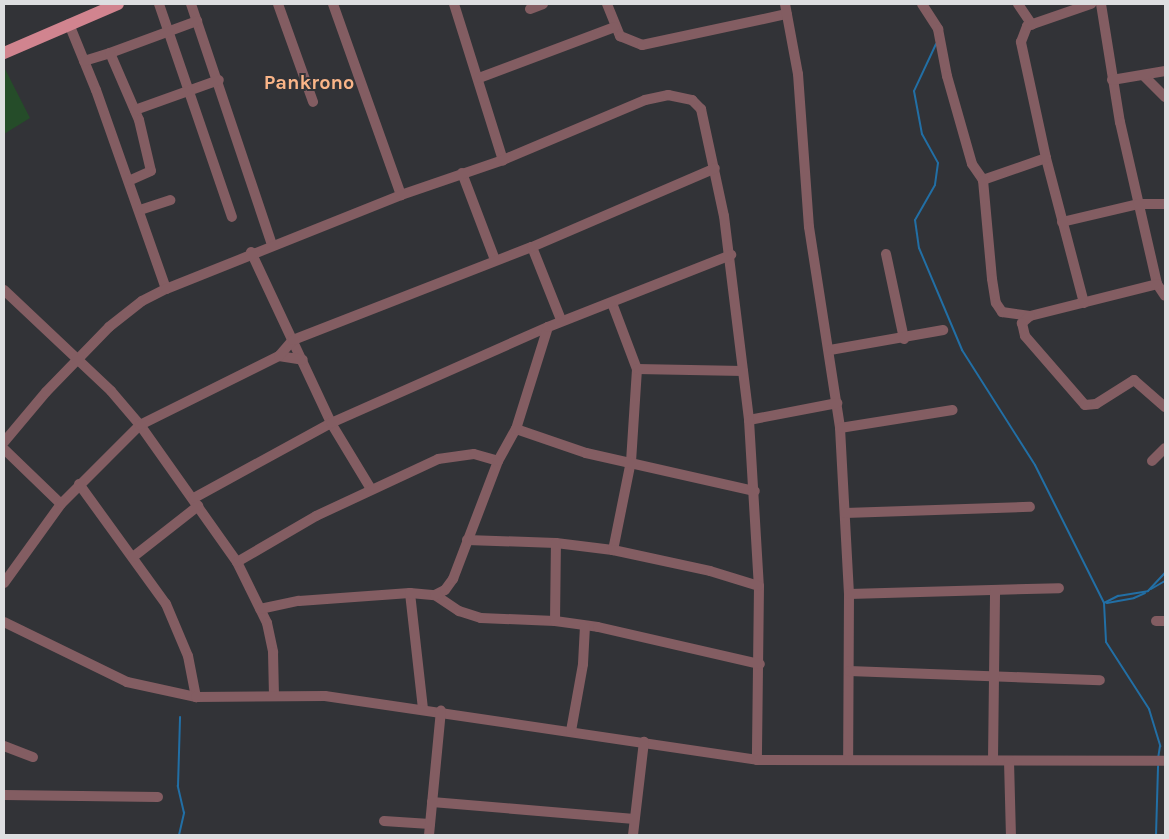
<!DOCTYPE html>
<html>
<head>
<meta charset="utf-8">
<style>
	body { margin:0 }
	#map { position:relative; width:1169px; height:839px; overflow:hidden; background:#323337; font-family:Karla,sans-serif }
	div>[style] { position:absolute }
	.green>* { inset:0; background:#254c29 }
	.stream>* { height:2px; margin:-1px; padding:0 1px; transform-origin:1px; border-radius:1px; background:#226fa5 }
	.minor>* { height:10px; margin:-5px; padding:0 5px; transform-origin:5px; border-radius:5px; background:#835d62 }
	.major>* { height:12px; margin:-6px; padding:0 6px; transform-origin:6px; border-radius:6px; background:#d1848f }
	span { translate:-50% -50%; white-space:nowrap; text-align:center; line-height:1.15; -webkit-text-stroke:4px #323337; paint-order:stroke }
	.district-label { font-size:20px; color:#fab588; font-weight:700 }
	.frame { position:absolute; inset:0; border:5px solid #dddee0; pointer-events:none }
</style>
</head>
<body>
<div id="map">
	<div class="green">
		<div style="clip-path:polygon(5px 69px,30px 118px,4px 134px,4px 70px)"></div>
	</div>
	<div class="stream">
		<div style="left:936px;top:44px;width:52px;rotate:115.1deg"></div>
		<div style="left:914px;top:91px;width:44px;rotate:79.5deg"></div>
		<div style="left:922px;top:134px;width:33px;rotate:61deg"></div>
		<div style="left:938px;top:163px;width:22px;rotate:98deg"></div>
		<div style="left:935px;top:185px;width:40px;rotate:119.7deg"></div>
		<div style="left:915px;top:220px;width:28px;rotate:82deg"></div>
		<div style="left:919px;top:248px;width:111px;rotate:67.1deg"></div>
		<div style="left:962px;top:350px;width:136px;rotate:57.6deg"></div>
		<div style="left:1035px;top:465px;width:154px;rotate:63.4deg"></div>
		<div style="left:1104px;top:603px;width:39px;rotate:87deg"></div>
		<div style="left:1106px;top:642px;width:80px;rotate:57.3deg"></div>
		<div style="left:1149px;top:709px;width:39px;rotate:73deg"></div>
		<div style="left:1160px;top:746px;width:12px;rotate:99deg"></div>
		<div style="left:1151px;top:589px;width:16px;rotate:-30deg"></div>
		<div style="left:1104px;top:603px;width:16px;rotate:-27deg"></div>
		<div style="left:1118px;top:596px;width:30px;rotate:-9deg"></div>
		<div style="left:1148px;top:591px;width:25px;rotate:-47deg"></div>
		<div style="left:1107px;top:603px;width:27px;rotate:-10deg"></div>
		<div style="left:1134px;top:598px;width:12px;rotate:-24deg"></div>
		<div style="left:179px;top:835px;width:23px;rotate:-77deg"></div>
		<div style="left:184px;top:813px;width:28px;rotate:-103deg"></div>
		<div style="left:178px;top:786px;width:69px;rotate:-88.3deg"></div>
		<div style="left:1156px;top:835px;width:69px;rotate:-88.3deg"></div>
	</div>
	<div class="minor">
		<div style="left:159px;top:4px;width:225px;rotate:71.1deg"></div>
		<div style="left:191px;top:4px;width:253px;rotate:71.4deg"></div>
		<div style="left:278px;top:4px;width:104px;rotate:70.3deg"></div>
		<div style="left:333px;top:4px;width:203px;rotate:70.4deg"></div>
		<div style="left:454px;top:4px;width:164px;rotate:72.6deg"></div>
		<div style="left:607px;top:4px;width:35px;rotate:68deg"></div>
		<div style="left:620px;top:36px;width:24px;rotate:22deg"></div>
		<div style="left:642px;top:45px;width:148px;rotate:-12.1deg"></div>
		<div style="left:785px;top:4px;width:71px;rotate:79.5deg"></div>
		<div style="left:798px;top:74px;width:153px;rotate:85.9deg"></div>
		<div style="left:809px;top:227px;width:203px;rotate:81.2deg"></div>
		<div style="left:840px;top:428px;width:166px;rotate:86.9deg"></div>
		<div style="left:849px;top:594px;width:166px;rotate:90.3deg"></div>
		<div style="left:922px;top:4px;width:30px;rotate:57deg"></div>
		<div style="left:938px;top:29px;width:48px;rotate:79.2deg"></div>
		<div style="left:947px;top:76px;width:91px;rotate:74.1deg"></div>
		<div style="left:972px;top:164px;width:19px;rotate:55deg"></div>
		<div style="left:1018px;top:4px;width:25px;rotate:56deg"></div>
		<div style="left:1101px;top:4px;width:120px;rotate:80.9deg"></div>
		<div style="left:1120px;top:122px;width:166px;rotate:77.1deg"></div>
		<div style="left:1157px;top:284px;width:14px;rotate:56deg"></div>
		<div style="left:530px;top:9px;width:14px;rotate:-21deg"></div>
		<div style="left:69px;top:24px;width:71px;rotate:67.8deg"></div>
		<div style="left:96px;top:90px;width:211px;rotate:70.6deg"></div>
		<div style="left:110px;top:53px;width:93px;rotate:-20.2deg"></div>
		<div style="left:84px;top:61px;width:27px;rotate:-17deg"></div>
		<div style="left:110px;top:53px;width:73px;rotate:66.6deg"></div>
		<div style="left:139px;top:120px;width:52px;rotate:76.8deg"></div>
		<div style="left:151px;top:171px;width:24px;rotate:156deg"></div>
		<div style="left:1144px;top:76px;width:30px;rotate:45deg"></div>
		<div style="left:479px;top:78px;width:145px;rotate:-20.6deg"></div>
		<div style="left:1112px;top:80px;width:54px;rotate:-9.6deg"></div>
		<div style="left:135px;top:110px;width:89px;rotate:-19.7deg"></div>
		<div style="left:1046px;top:158px;width:67px;rotate:160.8deg"></div>
		<div style="left:983px;top:180px;width:99px;rotate:84.8deg"></div>
		<div style="left:992px;top:279px;width:24px;rotate:81deg"></div>
		<div style="left:996px;top:303px;width:11px;rotate:56deg"></div>
		<div style="left:1002px;top:312px;width:28px;rotate:8deg"></div>
		<div style="left:1030px;top:316px;width:131px;rotate:-14.1deg"></div>
		<div style="left:462px;top:173px;width:93px;rotate:69.2deg"></div>
		<div style="left:140px;top:210px;width:32px;rotate:-18deg"></div>
		<div style="left:1062px;top:222px;width:78px;rotate:-13.3deg"></div>
		<div style="left:1138px;top:204px;width:27px"></div>
		<div style="left:532px;top:247px;width:79px;rotate:68.3deg"></div>
		<div style="left:251px;top:252px;width:189px;rotate:64.9deg"></div>
		<div style="left:331px;top:423px;width:77px;rotate:58.8deg"></div>
		<div style="left:886px;top:254px;width:87px;rotate:78deg"></div>
		<div style="left:4px;top:290px;width:147px;rotate:43.3deg"></div>
		<div style="left:111px;top:391px;width:45px;rotate:49.5deg"></div>
		<div style="left:140px;top:425px;width:168px;rotate:54.7deg"></div>
		<div style="left:237px;top:562px;width:68px;rotate:63.8deg"></div>
		<div style="left:267px;top:623px;width:30px;rotate:78deg"></div>
		<div style="left:273px;top:652px;width:43px;rotate:88.7deg"></div>
		<div style="left:612px;top:303px;width:71px;rotate:69.3deg"></div>
		<div style="left:637px;top:369px;width:92px;rotate:93.7deg"></div>
		<div style="left:631px;top:461px;width:91px;rotate:101.4deg"></div>
		<div style="left:1084px;top:303px;width:150px;rotate:-104.7deg"></div>
		<div style="left:1046px;top:158px;width:119px;rotate:-102.2deg"></div>
		<div style="left:1021px;top:42px;width:17px;rotate:-69deg"></div>
		<div style="left:1027px;top:26px;width:68px;rotate:-19deg"></div>
		<div style="left:1030px;top:316px;width:11px;rotate:139deg"></div>
		<div style="left:1022px;top:323px;width:13px;rotate:77deg"></div>
		<div style="left:1025px;top:336px;width:91px;rotate:49deg"></div>
		<div style="left:1085px;top:405px;width:11px;rotate:-5deg"></div>
		<div style="left:1096px;top:404px;width:45px;rotate:-32.3deg"></div>
		<div style="left:1134px;top:380px;width:41px;rotate:41.1deg"></div>
		<div style="left:830px;top:350px;width:115px;rotate:-10deg"></div>
		<div style="left:279px;top:356px;width:24px;rotate:9deg"></div>
		<div style="left:637px;top:369px;width:106px;rotate:1.1deg"></div>
		<div style="left:749px;top:420px;width:90px;rotate:-10.9deg"></div>
		<div style="left:840px;top:428px;width:114px;rotate:-9.1deg"></div>
		<div style="left:516px;top:429px;width:74px;rotate:18.9deg"></div>
		<div style="left:586px;top:453px;width:173px;rotate:12.7deg"></div>
		<div style="left:4px;top:442px;width:65px;rotate:-50deg"></div>
		<div style="left:46px;top:392px;width:91px;rotate:-45.9deg"></div>
		<div style="left:109px;top:327px;width:42px;rotate:-38.2deg"></div>
		<div style="left:142px;top:301px;width:27px;rotate:-27deg"></div>
		<div style="left:166px;top:289px;width:253px;rotate:-21.8deg"></div>
		<div style="left:401px;top:195px;width:108px;rotate:-18.9deg"></div>
		<div style="left:503px;top:160px;width:154px;rotate:-22.9deg"></div>
		<div style="left:645px;top:100px;width:24px;rotate:-12deg"></div>
		<div style="left:668px;top:95px;width:25px;rotate:12deg"></div>
		<div style="left:692px;top:100px;width:13px;rotate:45deg"></div>
		<div style="left:701px;top:109px;width:109px;rotate:77.9deg"></div>
		<div style="left:724px;top:216px;width:206px;rotate:83deg"></div>
		<div style="left:749px;top:420px;width:166px;rotate:86.6deg"></div>
		<div style="left:759px;top:586px;width:174px;rotate:90.7deg"></div>
		<div style="left:4px;top:449px;width:79px;rotate:44deg"></div>
		<div style="left:1152px;top:461px;width:18px;rotate:-45deg"></div>
		<div style="left:79px;top:484px;width:148px;rotate:54.1deg"></div>
		<div style="left:166px;top:604px;width:56px;rotate:67.1deg"></div>
		<div style="left:188px;top:656px;width:42px;rotate:79deg"></div>
		<div style="left:194px;top:498px;width:156px;rotate:-28.7deg"></div>
		<div style="left:331px;top:423px;width:237px;rotate:-23.9deg"></div>
		<div style="left:845px;top:513px;width:185px;rotate:-1.9deg"></div>
		<div style="left:467px;top:540px;width:89px;rotate:1.9deg"></div>
		<div style="left:556px;top:543px;width:57px;rotate:7deg"></div>
		<div style="left:613px;top:550px;width:99px;rotate:12.2deg"></div>
		<div style="left:710px;top:571px;width:51px;rotate:17deg"></div>
		<div style="left:133px;top:557px;width:83px;rotate:-38.1deg"></div>
		<div style="left:237px;top:562px;width:91px;rotate:-30.2deg"></div>
		<div style="left:316px;top:516px;width:135px;rotate:-25deg"></div>
		<div style="left:438px;top:459px;width:36px;rotate:-8deg"></div>
		<div style="left:474px;top:454px;width:25px;rotate:16deg"></div>
		<div style="left:4px;top:583px;width:97px;rotate:-54.2deg"></div>
		<div style="left:61px;top:504px;width:112px;rotate:-45deg"></div>
		<div style="left:140px;top:425px;width:155px;rotate:-26.4deg"></div>
		<div style="left:279px;top:356px;width:21px;rotate:-49deg"></div>
		<div style="left:293px;top:340px;width:256px;rotate:-21.3deg"></div>
		<div style="left:532px;top:247px;width:199px;rotate:-23.3deg"></div>
		<div style="left:410px;top:593px;width:117px;rotate:83.6deg"></div>
		<div style="left:849px;top:594px;width:210px;rotate:-1.6deg"></div>
		<div style="left:435px;top:595px;width:29px;rotate:34deg"></div>
		<div style="left:459px;top:611px;width:23px;rotate:18deg"></div>
		<div style="left:481px;top:618px;width:74px;rotate:2.3deg"></div>
		<div style="left:555px;top:621px;width:43px;rotate:7.9deg"></div>
		<div style="left:598px;top:627px;width:166px;rotate:12.9deg"></div>
		<div style="left:260px;top:609px;width:40px;rotate:-12deg"></div>
		<div style="left:299px;top:601px;width:111px;rotate:-4.1deg"></div>
		<div style="left:410px;top:593px;width:25px;rotate:5deg"></div>
		<div style="left:435px;top:595px;width:11px;rotate:-27deg"></div>
		<div style="left:445px;top:590px;width:14px;rotate:-54deg"></div>
		<div style="left:453px;top:579px;width:126px;rotate:-69.1deg"></div>
		<div style="left:498px;top:461px;width:37px;rotate:-61deg"></div>
		<div style="left:516px;top:429px;width:107px;rotate:-72.6deg"></div>
		<div style="left:548px;top:327px;width:197px;rotate:-21.5deg"></div>
		<div style="left:555px;top:621px;width:78px;rotate:-89.3deg"></div>
		<div style="left:1156px;top:621px;width:9px"></div>
		<div style="left:4px;top:622px;width:137px;rotate:26deg"></div>
		<div style="left:127px;top:682px;width:71px;rotate:12.3deg"></div>
		<div style="left:196px;top:697px;width:129px;rotate:-0.4deg"></div>
		<div style="left:325px;top:696px;width:437px;rotate:8.4deg"></div>
		<div style="left:757px;top:760px;width:408px;rotate:0.1deg"></div>
		<div style="left:849px;top:671px;width:251px;rotate:2.1deg"></div>
		<div style="left:571px;top:731px;width:68px;rotate:-79.8deg"></div>
		<div style="left:583px;top:664px;width:38px;rotate:-87deg"></div>
		<div style="left:4px;top:746px;width:31px;rotate:21deg"></div>
		<div style="left:993px;top:759px;width:169px;rotate:-89.3deg"></div>
		<div style="left:1009px;top:761px;width:74px;rotate:88.5deg"></div>
		<div style="left:4px;top:795px;width:154px;rotate:0.7deg"></div>
		<div style="left:432px;top:802px;width:203px;rotate:4.8deg"></div>
		<div style="left:384px;top:821px;width:46px;rotate:3.7deg"></div>
		<div style="left:429px;top:835px;width:125px;rotate:-84.5deg"></div>
		<div style="left:633px;top:835px;width:94px;rotate:-83.3deg"></div>
	</div>
	<div class="major">
		<div style="left:4px;top:53px;width:124px;rotate:-23.3deg"></div>
	</div>
	<div class="district-label">
		<span style="left:309px;top:82px">Pankrono</span>
	</div>
	<div class="frame"></div>
</div>
</body>
</html>
